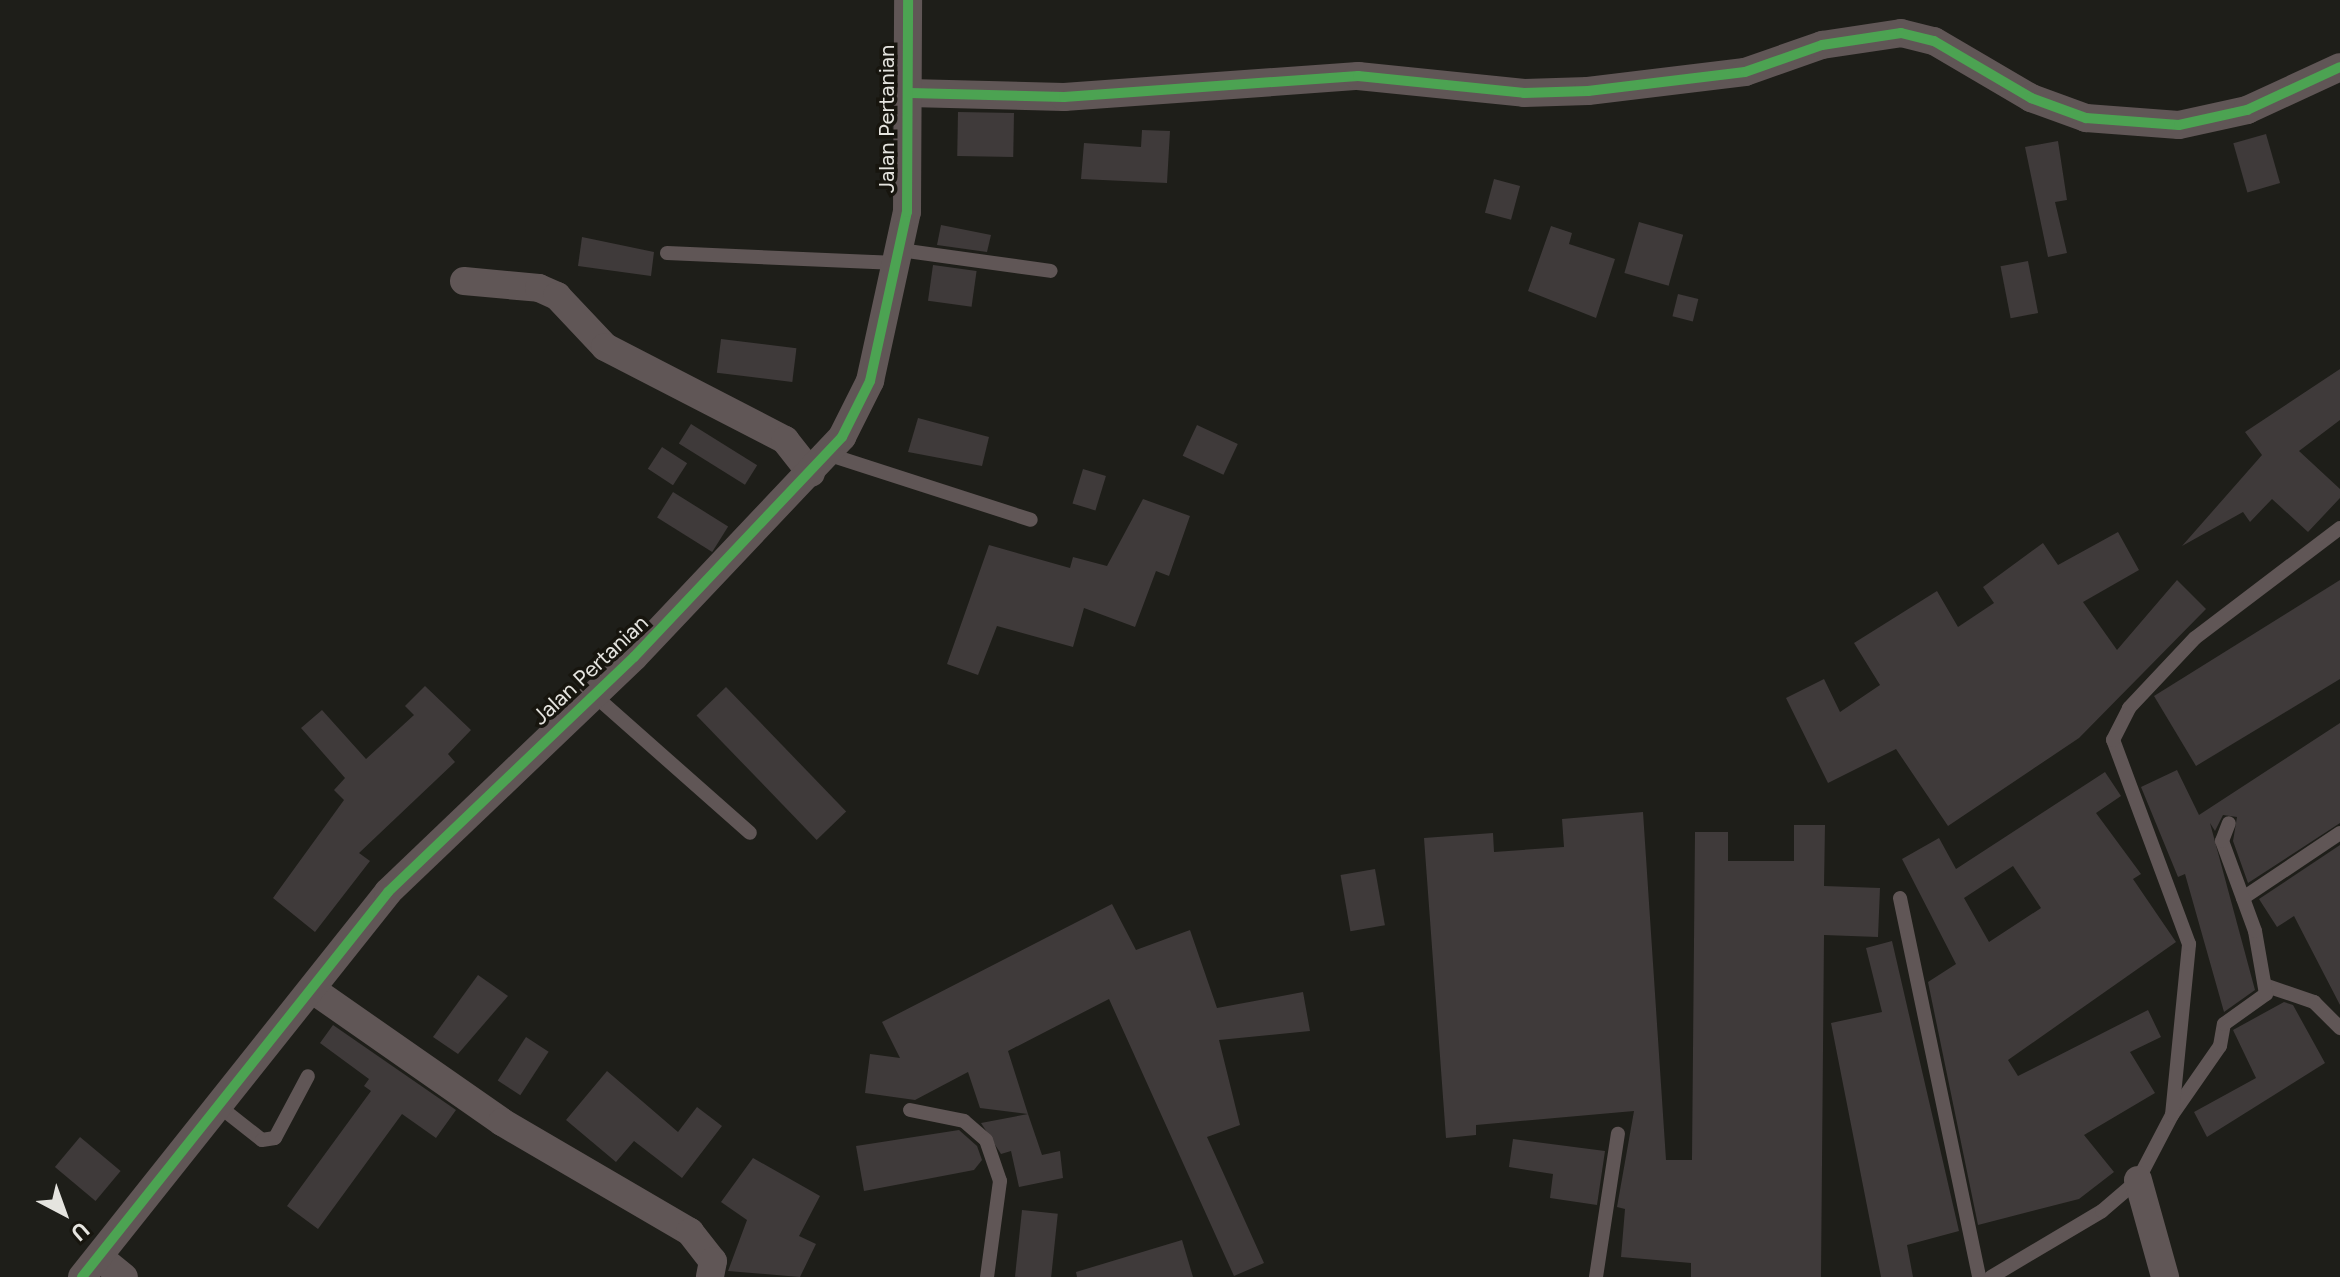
<!DOCTYPE html>
<html>
<head>
<meta charset="utf-8">
<style>
	body { margin:0 }
	#map { position:relative; width:2340px; height:1277px; overflow:hidden; background:#1e1e19; font-family:Figtree,sans-serif }
	div>[style] { position:absolute }
	.building>* { inset:0; background:#3f3a3a; transform-origin:0 0 }
	.service>* { height:14px; margin:-7px; padding:0 7px; transform-origin:7px; border-radius:7px; background:#605656 }
	.minor>* { height:28px; margin:-14px; padding:0 14px; transform-origin:14px; border-radius:14px; background:#605656 }
	.cycleway>* { height:10px; margin:-5px; padding:0 5px; transform-origin:5px; border-radius:5px; background:#4ca352 }
	span { translate:-50% -50%; white-space:nowrap; text-align:center; line-height:1.15; -webkit-text-stroke:7px #17150e; paint-order:stroke }
	.street-label { font-size:22px; color:#e5e4df }
	.north { position:absolute; left:24px; top:1173px; width:80px; height:80px; -webkit-text-stroke:6px #17150e; paint-order:stroke; rotate:139deg; font-size:22px; font-weight:700; line-height:32px; text-align:center; color:#e5e4df }
	.north::after { content:''; display:block; margin:auto; width:28px; height:36px; background:#e5e4df; clip-path:polygon(50% 0,100% 100%,50% 72%,0 100%) }
</style>
</head>
<body>
<div id="map">
	<div class="building">
		<div style="left:958px;top:112px;width:56px;height:44px;rotate:1deg"></div>
		<div style="clip-path:polygon(1142px 130px,1170px 131px,1167px 183px,1081px 179px,1084px 143px,1141px 147px)"></div>
		<div style="left:2266px;top:134px;width:51px;height:34px;rotate:74deg"></div>
		<div style="clip-path:polygon(2058px 141px,2067px 200px,2055px 202px,2067px 253px,2048px 257px,2025px 147px)"></div>
		<div style="left:1494px;top:179px;width:27px;height:35px;rotate:15deg"></div>
		<div style="left:1639px;top:222px;width:46px;height:53px;rotate:16deg"></div>
		<div style="clip-path:polygon(941px 225px,991px 235px,987px 252px,937px 245px)"></div>
		<div style="clip-path:polygon(1551px 226px,1572px 233px,1569px 244px,1615px 259px,1596px 318px,1528px 291px)"></div>
		<div style="clip-path:polygon(582px 237px,654px 252px,651px 276px,578px 266px)"></div>
		<div style="left:2028px;top:261px;width:53px;height:28px;rotate:79deg"></div>
		<div style="left:933px;top:265px;width:44px;height:36px;rotate:8deg"></div>
		<div style="left:1678px;top:294px;width:21px;height:23px;rotate:14deg"></div>
		<div style="left:721px;top:339px;width:76px;height:34px;rotate:7deg"></div>
		<div style="clip-path:polygon(2340px 369px,2340px 420px,2299px 451px,2340px 489px,2340px 498px,2308px 532px,2272px 499px,2250px 522px,2243px 512px,2182px 546px,2262px 455px,2245px 432px)"></div>
		<div style="clip-path:polygon(918px 418px,989px 437px,982px 466px,908px 452px)"></div>
		<div style="left:691px;top:424px;width:78px;height:23px;rotate:32deg"></div>
		<div style="left:1197px;top:425px;width:45px;height:34px;rotate:25deg"></div>
		<div style="left:662px;top:447px;width:30px;height:26px;rotate:33deg"></div>
		<div style="left:1083px;top:469px;width:24px;height:36px;rotate:17deg"></div>
		<div style="left:673px;top:492px;width:65px;height:30px;rotate:32deg"></div>
		<div style="clip-path:polygon(1143px 499px,1190px 516px,1169px 576px,1156px 571px,1135px 627px,1084px 608px,1073px 647px,997px 626px,978px 675px,947px 664px,989px 545px,1070px 568px,1073px 557px,1107px 566px)"></div>
		<div style="clip-path:polygon(2118px 532px,2139px 570px,2083px 602px,2117px 650px,2177px 580px,2206px 609px,2079px 738px,1948px 826px,1896px 749px,1828px 783px,1786px 698px,1824px 679px,1840px 712px,1880px 685px,1854px 643px,1937px 591px,1958px 627px,1994px 603px,1983px 587px,2043px 543px,2058px 565px)"></div>
		<div style="clip-path:polygon(2340px 580px,2340px 679px,2196px 766px,2154px 696px)"></div>
		<div style="clip-path:polygon(425px 686px,471px 730px,448px 754px,455px 762px,359px 853px,370px 861px,315px 932px,273px 898px,344px 800px,334px 790px,345px 778px,301px 728px,322px 710px,366px 759px,414px 715px,405px 706px)"></div>
		<div style="left:726px;top:687px;width:173px;height:41px;rotate:46deg"></div>
		<div style="clip-path:polygon(2340px 723px,2340px 823px,2248px 883px,2233px 841px,2237px 817px,2223px 815px,2215px 831px,2210px 823px,2255px 990px,2224px 1012px,2185px 874px,2178px 877px,2141px 787px,2177px 770px,2199px 815px)"></div>
		<div style="clip-path:polygon(evenodd,2105px 772px,2121px 796px,2096px 813px,2141px 874px,2133px 879px,2176px 942px,2008px 1060px,2018px 1076px,2148px 1010px,2161px 1037px,2130px 1052px,2155px 1093px,2084px 1135px,2114px 1172px,2079px 1199px,1978px 1225px,1928px 982px,1956px 964px,1902px 859px,1939px 838px,1956px 869px,2105px 772px,2013px 866px,2041px 908px,1989px 942px,1964px 898px,2013px 866px)"></div>
		<div style="clip-path:polygon(1643px 812px,1666px 1160px,1692px 1160px,1695px 832px,1728px 832px,1728px 861px,1794px 861px,1794px 825px,1825px 825px,1824px 886px,1880px 888px,1878px 937px,1824px 935px,1821px 1277px,1691px 1277px,1691px 1263px,1621px 1257px,1625px 1209px,1617px 1207px,1634px 1111px,1476px 1125px,1476px 1135px,1446px 1138px,1424px 838px,1493px 833px,1494px 852px,1564px 847px,1562px 819px)"></div>
		<div style="clip-path:polygon(2340px 845px,2340px 1005px,2294px 916px,2277px 927px,2259px 899px)"></div>
		<div style="left:1375px;top:869px;width:57px;height:35px;rotate:80deg"></div>
		<div style="clip-path:polygon(1112px 904px,1136px 950px,1190px 930px,1217px 1008px,1303px 992px,1310px 1031px,1219px 1040px,1240px 1125px,1207px 1137px,1264px 1263px,1234px 1276px,1109px 999px,1008px 1051px,1028px 1114px,980px 1108px,968px 1072px,915px 1100px,865px 1093px,870px 1054px,900px 1058px,882px 1022px)"></div>
		<div style="clip-path:polygon(1892px 941px,1959px 1231px,1907px 1245px,1913px 1277px,1881px 1277px,1831px 1023px,1882px 1012px,1866px 948px)"></div>
		<div style="clip-path:polygon(478px 975px,508px 996px,458px 1054px,433px 1037px)"></div>
		<div style="clip-path:polygon(2284px 1002px,2293px 1005px,2325px 1063px,2207px 1137px,2194px 1112px,2256px 1078px,2233px 1030px)"></div>
		<div style="clip-path:polygon(333px 1025px,456px 1110px,436px 1138px,402px 1114px,318px 1229px,287px 1206px,371px 1091px,364px 1086px,369px 1079px,320px 1043px)"></div>
		<div style="left:526px;top:1037px;width:27px;height:52px;rotate:33deg"></div>
		<div style="clip-path:polygon(607px 1071px,678px 1132px,697px 1107px,722px 1126px,682px 1178px,634px 1141px,616px 1162px,566px 1120px)"></div>
		<div style="clip-path:polygon(1028px 1114px,1042px 1155px,1060px 1151px,1063px 1178px,1019px 1187px,1011px 1151px,1001px 1154px,981px 1123px)"></div>
		<div style="clip-path:polygon(959px 1130px,977px 1146px,982px 1160px,974px 1170px,864px 1191px,856px 1146px)"></div>
		<div style="left:80px;top:1137px;width:53px;height:39px;rotate:40deg"></div>
		<div style="clip-path:polygon(1513px 1139px,1605px 1151px,1597px 1205px,1550px 1198px,1553px 1174px,1509px 1167px)"></div>
		<div style="clip-path:polygon(753px 1158px,820px 1196px,799px 1236px,816px 1244px,800px 1277px,728px 1271px,747px 1220px,721px 1202px)"></div>
		<div style="left:1022px;top:1210px;width:36px;height:67px;rotate:6deg"></div>
		<div style="clip-path:polygon(1182px 1240px,1193px 1277px,1077px 1277px,1076px 1272px)"></div>
	</div>
	<div class="service">
		<div style="left:900px;top:250px;width:152px;rotate:7.9deg"></div>
		<div style="left:667px;top:253px;width:230px;rotate:2.5deg"></div>
		<div style="left:827px;top:454px;width:214px;rotate:17.9deg"></div>
		<div style="left:594px;top:695px;width:208px;rotate:41.5deg"></div>
		<div style="left:1900px;top:898px;width:387px;rotate:78.2deg"></div>
		<div style="left:2243px;top:898px;width:117px;rotate:-33.8deg"></div>
		<div style="left:2267px;top:986px;width:50px;rotate:18.8deg"></div>
		<div style="left:2314px;top:1002px;width:37px;rotate:45deg"></div>
		<div style="left:220px;top:1107px;width:53px;rotate:38.2deg"></div>
		<div style="left:262px;top:1140px;width:13px;rotate:-9deg"></div>
		<div style="left:275px;top:1138px;width:70px;rotate:-62deg"></div>
		<div style="left:910px;top:1110px;width:55px;rotate:11.5deg"></div>
		<div style="left:964px;top:1121px;width:29px;rotate:41deg"></div>
		<div style="left:986px;top:1140px;width:43px;rotate:71.1deg"></div>
		<div style="left:1000px;top:1181px;width:97px;rotate:97.7deg"></div>
		<div style="left:2172px;top:1115px;width:84px;rotate:-55.2deg"></div>
		<div style="left:2220px;top:1046px;width:22px;rotate:-80deg"></div>
		<div style="left:2224px;top:1024px;width:52px;rotate:-35.5deg"></div>
		<div style="left:2266px;top:994px;width:64px;rotate:-99.9deg"></div>
		<div style="left:2255px;top:931px;width:96px;rotate:-110.1deg"></div>
		<div style="left:2222px;top:841px;width:19px;rotate:-69deg"></div>
		<div style="left:1596px;top:1277px;width:145px;rotate:-81.3deg"></div>
		<div style="left:1991px;top:1277px;width:129px;rotate:-30.7deg"></div>
		<div style="left:2102px;top:1211px;width:48px;rotate:-40.7deg"></div>
		<div style="left:2138px;top:1180px;width:73px;rotate:-62.4deg"></div>
		<div style="left:2172px;top:1115px;width:172px;rotate:-84.3deg"></div>
		<div style="left:2189px;top:944px;width:218px;rotate:-110.4deg"></div>
		<div style="left:2113px;top:740px;width:36px;rotate:-63deg"></div>
		<div style="left:2129px;top:708px;width:96px;rotate:-46.7deg"></div>
		<div style="left:2195px;top:638px;width:182px;rotate:-37.2deg"></div>
	</div>
	<div class="minor">
		<div style="left:910px;top:93px;width:154px;rotate:1.5deg"></div>
		<div style="left:1064px;top:97px;width:295px;rotate:-4.1deg"></div>
		<div style="left:1358px;top:76px;width:167px;rotate:5.8deg"></div>
		<div style="left:1524px;top:93px;width:64px;rotate:-1.8deg"></div>
		<div style="left:1588px;top:91px;width:158px;rotate:-6.9deg"></div>
		<div style="left:1745px;top:72px;width:82px;rotate:-19.3deg"></div>
		<div style="left:1822px;top:45px;width:80px;rotate:-8.6deg"></div>
		<div style="left:1901px;top:33px;width:34px;rotate:14deg"></div>
		<div style="left:1934px;top:41px;width:113px;rotate:30.4deg"></div>
		<div style="left:2031px;top:98px;width:59px;rotate:20deg"></div>
		<div style="left:2086px;top:118px;width:93px;rotate:4.3deg"></div>
		<div style="left:2179px;top:125px;width:70px;rotate:-12.4deg"></div>
		<div style="left:2247px;top:110px;width:102px;rotate:-24.8deg"></div>
		<div style="left:464px;top:281px;width:75px;rotate:5.3deg"></div>
		<div style="left:539px;top:288px;width:20px;rotate:24deg"></div>
		<div style="left:557px;top:296px;width:70px;rotate:46.7deg"></div>
		<div style="left:605px;top:347px;width:203px;rotate:27.3deg"></div>
		<div style="left:785px;top:440px;width:42px;rotate:51.8deg"></div>
		<div style="left:313px;top:990px;width:231px;rotate:34.9deg"></div>
		<div style="left:502px;top:1122px;width:218px;rotate:30.3deg"></div>
		<div style="left:690px;top:1232px;width:37px;rotate:52deg"></div>
		<div style="left:713px;top:1261px;width:16px;rotate:101deg"></div>
		<div style="left:2138px;top:1180px;width:101px;rotate:74.4deg"></div>
		<div style="left:99px;top:1257px;width:32px;rotate:39deg"></div>
		<div style="left:82px;top:1277px;width:492px;rotate:-51.5deg"></div>
		<div style="left:388px;top:892px;width:340px;rotate:-43.7deg"></div>
		<div style="left:634px;top:657px;width:303px;rotate:-46.6deg"></div>
		<div style="left:842px;top:437px;width:63px;rotate:-63.4deg"></div>
		<div style="left:870px;top:381px;width:173px;rotate:-77.7deg"></div>
		<div style="left:907px;top:212px;width:212px;rotate:-89.7deg"></div>
	</div>
	<div class="cycleway">
		<div style="left:910px;top:93px;width:154px;rotate:1.5deg"></div>
		<div style="left:1064px;top:97px;width:295px;rotate:-4.1deg"></div>
		<div style="left:1358px;top:76px;width:167px;rotate:5.8deg"></div>
		<div style="left:1524px;top:93px;width:64px;rotate:-1.8deg"></div>
		<div style="left:1588px;top:91px;width:158px;rotate:-6.9deg"></div>
		<div style="left:1745px;top:72px;width:82px;rotate:-19.3deg"></div>
		<div style="left:1822px;top:45px;width:80px;rotate:-8.6deg"></div>
		<div style="left:1901px;top:33px;width:34px;rotate:14deg"></div>
		<div style="left:1934px;top:41px;width:113px;rotate:30.4deg"></div>
		<div style="left:2031px;top:98px;width:59px;rotate:20deg"></div>
		<div style="left:2086px;top:118px;width:93px;rotate:4.3deg"></div>
		<div style="left:2179px;top:125px;width:70px;rotate:-12.4deg"></div>
		<div style="left:2247px;top:110px;width:102px;rotate:-24.8deg"></div>
		<div style="left:82px;top:1277px;width:492px;rotate:-51.5deg"></div>
		<div style="left:388px;top:892px;width:340px;rotate:-43.7deg"></div>
		<div style="left:634px;top:657px;width:303px;rotate:-46.6deg"></div>
		<div style="left:842px;top:437px;width:63px;rotate:-63.4deg"></div>
		<div style="left:870px;top:381px;width:173px;rotate:-77.7deg"></div>
		<div style="left:907px;top:212px;width:212px;rotate:-89.7deg"></div>
	</div>
	<div class="street-label">
		<span style="left:887px;top:119px;rotate:-90deg">Jalan Pertanian</span>
		<span style="left:590px;top:670px;rotate:-43deg">Jalan Pertanian</span>
	</div>
	<div class="north">U</div>
</div>
</body>
</html>
